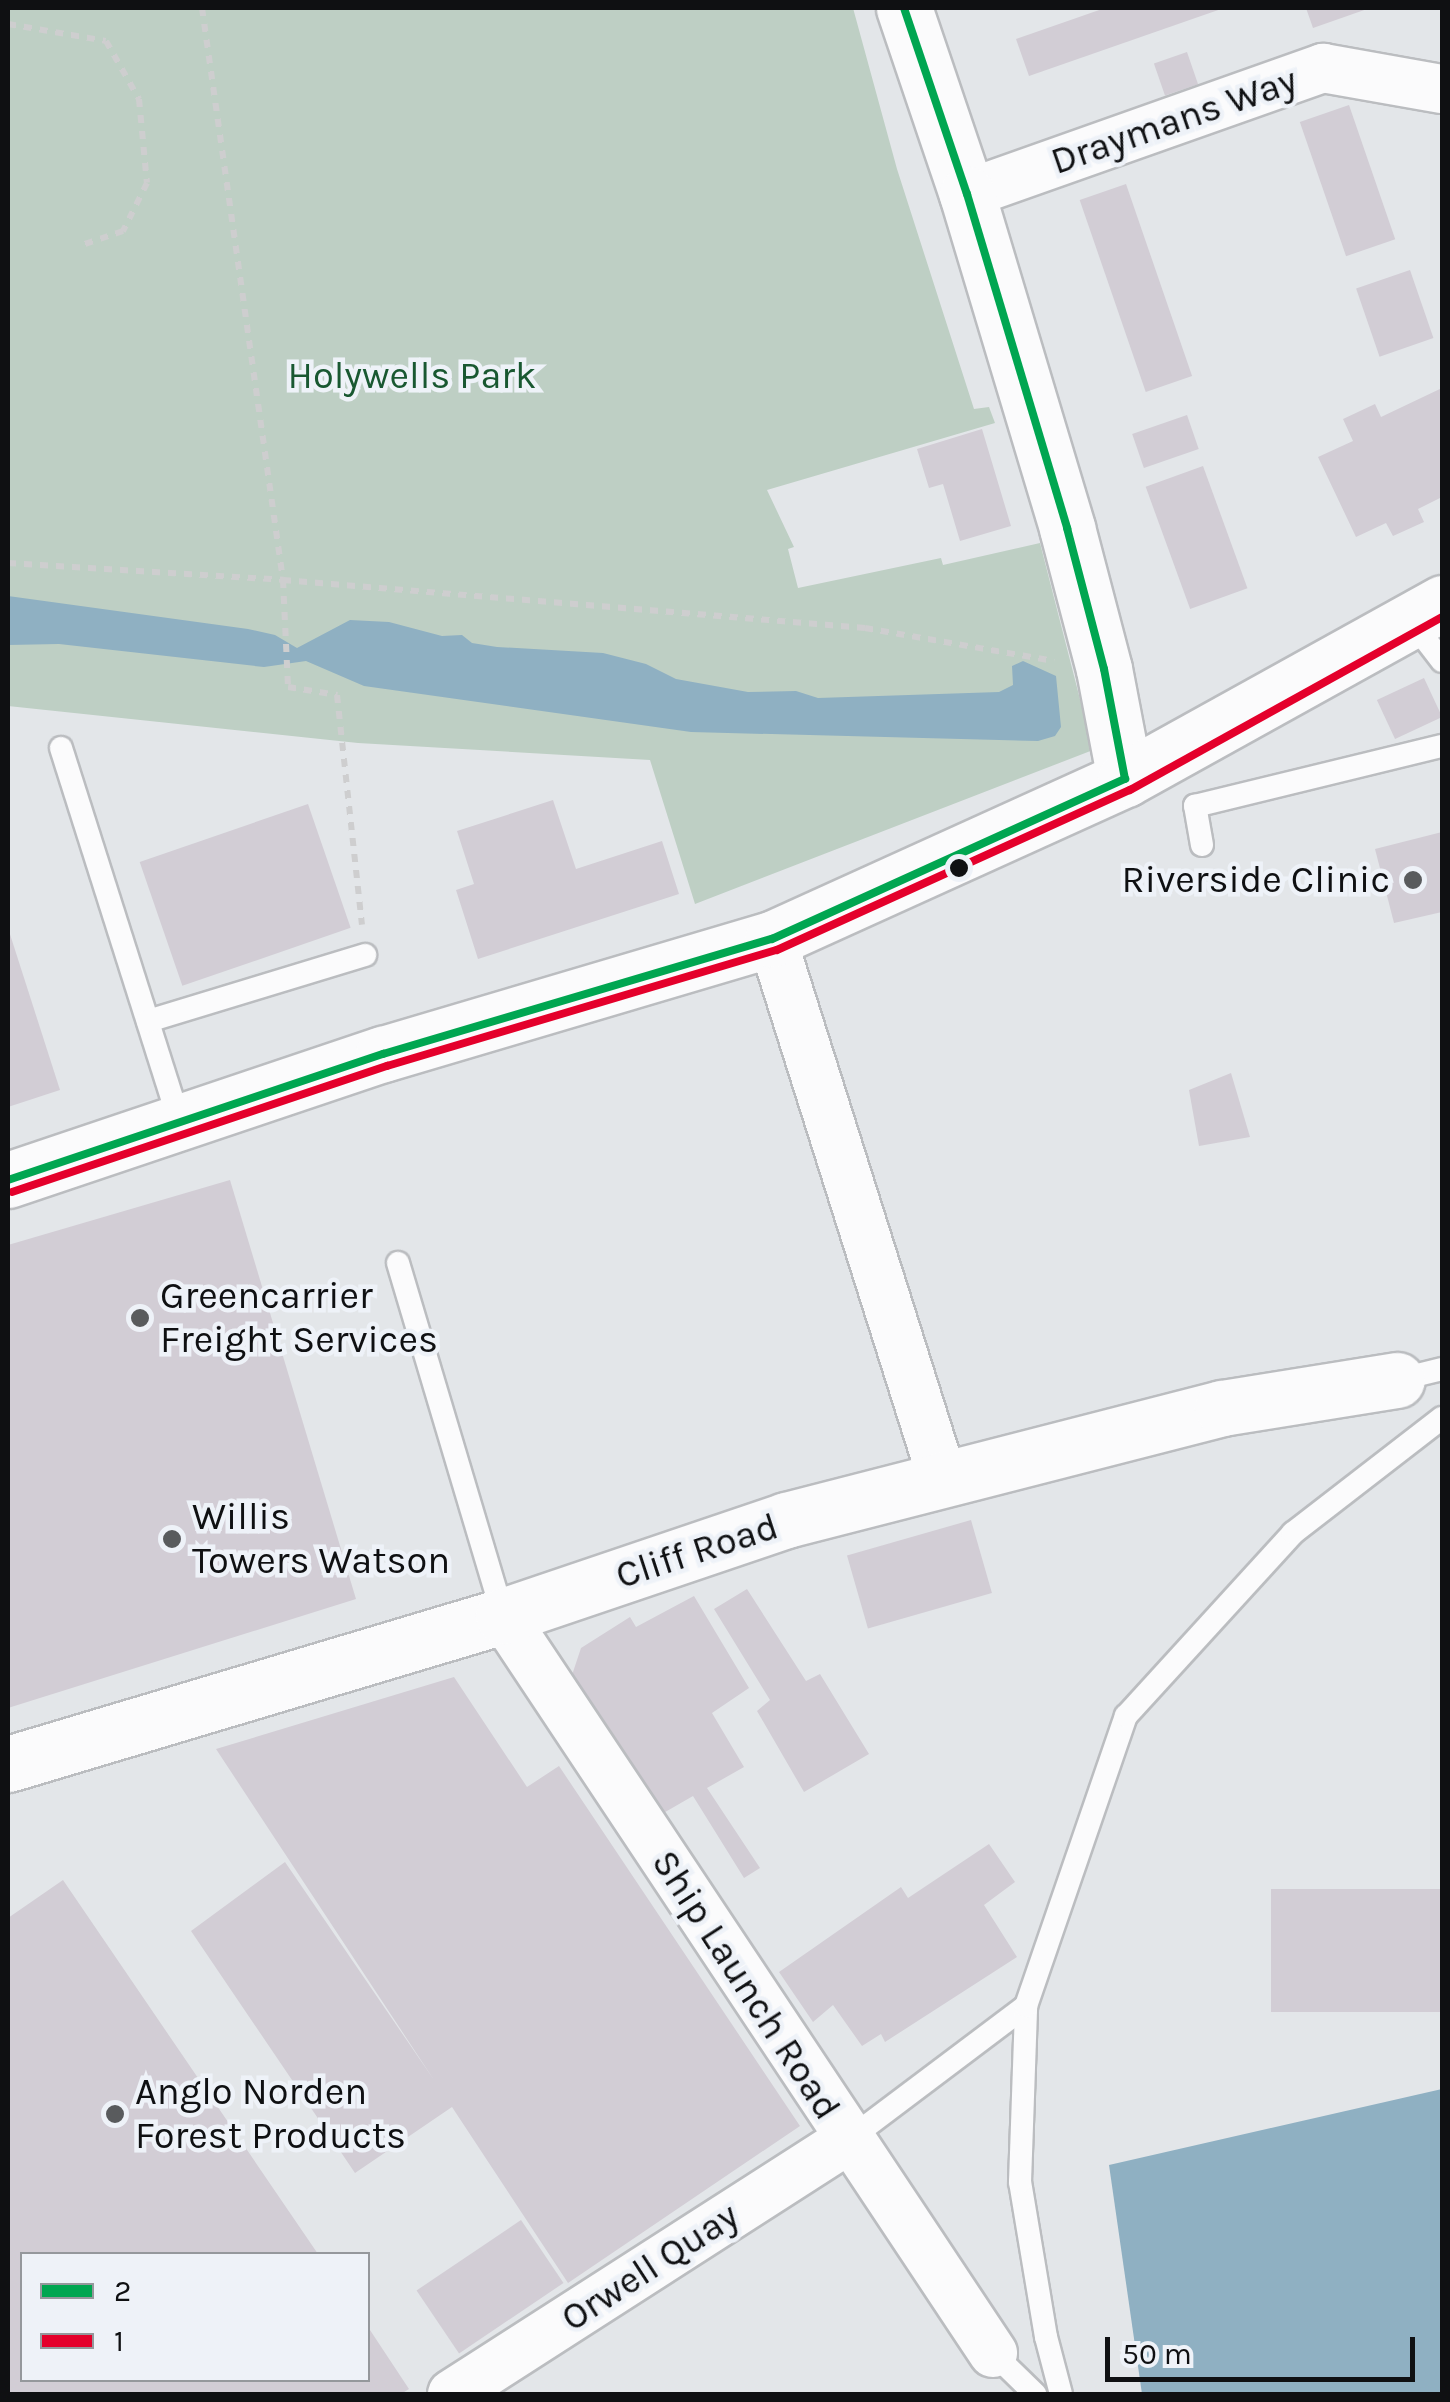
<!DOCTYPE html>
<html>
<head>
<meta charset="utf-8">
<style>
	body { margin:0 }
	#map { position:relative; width:1450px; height:2402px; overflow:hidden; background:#e3e6e9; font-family:Karla,sans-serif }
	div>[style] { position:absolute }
	.green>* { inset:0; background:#becfc4 }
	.water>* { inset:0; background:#8fb0c2 }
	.building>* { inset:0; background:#d2cdd5; transform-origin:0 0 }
	.path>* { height:6px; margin-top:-3px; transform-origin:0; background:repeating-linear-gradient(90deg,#cececf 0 8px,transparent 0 16px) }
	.roads { filter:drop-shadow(2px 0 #bbbdc0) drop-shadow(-2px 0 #bbbdc0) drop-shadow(0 2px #bbbdc0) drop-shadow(0 -2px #bbbdc0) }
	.service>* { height:22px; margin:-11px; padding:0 11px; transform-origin:11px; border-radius:11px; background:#fbfbfc }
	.minor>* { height:48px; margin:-24px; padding:0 24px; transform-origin:24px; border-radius:24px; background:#fbfbfc }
	.tertiary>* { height:55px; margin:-27.5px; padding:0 27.5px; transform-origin:27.5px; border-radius:27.5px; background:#fbfbfc }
	.secondary>* { height:55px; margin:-27.5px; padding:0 27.5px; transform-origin:27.5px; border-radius:27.5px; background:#fbfbfc }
	.bus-1>* { height:8px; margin:-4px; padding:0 4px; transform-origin:4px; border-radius:4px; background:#00a651 }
	.bus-2>* { height:8px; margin:-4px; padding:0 4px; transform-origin:4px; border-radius:4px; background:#e4002b }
	.dots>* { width:28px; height:28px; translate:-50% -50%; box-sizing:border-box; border:5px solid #eef2f8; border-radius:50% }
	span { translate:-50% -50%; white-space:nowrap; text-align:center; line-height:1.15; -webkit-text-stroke:9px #eef2f8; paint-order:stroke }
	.street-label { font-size:38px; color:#0f1012 }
	.park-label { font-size:38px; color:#195831 }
	.poi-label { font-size:38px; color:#0f1012 }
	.right { translate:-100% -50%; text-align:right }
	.left { translate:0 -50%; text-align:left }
	.frame { position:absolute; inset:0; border:10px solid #0f1012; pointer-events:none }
	.legend { position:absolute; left:20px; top:2252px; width:350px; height:130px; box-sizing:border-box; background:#eef2f8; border:2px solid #95989c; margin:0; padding:12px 18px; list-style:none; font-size:30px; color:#0f1012 }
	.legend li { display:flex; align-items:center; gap:20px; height:50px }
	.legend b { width:50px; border:2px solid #95989c }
	.scale { position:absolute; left:1105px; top:2337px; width:310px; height:45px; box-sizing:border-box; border:5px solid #0f1012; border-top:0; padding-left:12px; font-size:30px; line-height:35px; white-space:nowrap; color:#0f1012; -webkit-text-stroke:8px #eef2f8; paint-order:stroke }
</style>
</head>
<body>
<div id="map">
	<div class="green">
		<div style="clip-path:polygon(8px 8px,853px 8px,897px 169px,974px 409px,989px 407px,995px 423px,767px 490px,794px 547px,788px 549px,798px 588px,941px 558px,943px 565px,1040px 543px,1093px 750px,695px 904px,650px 760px,358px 743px,8px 706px)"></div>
	</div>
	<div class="water">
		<div style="clip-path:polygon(8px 596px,248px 629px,275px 635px,297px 648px,350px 620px,389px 622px,442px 636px,462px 635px,472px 643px,497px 647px,603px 653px,646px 664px,676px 679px,748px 692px,796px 691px,818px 698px,999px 692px,1013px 685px,1012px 666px,1023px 661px,1056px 676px,1061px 727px,1055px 736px,1038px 741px,691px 732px,364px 686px,306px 661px,264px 667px,59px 644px,8px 645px)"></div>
		<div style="clip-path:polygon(1442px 2089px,1442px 2394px,1142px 2394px,1109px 2165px)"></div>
	</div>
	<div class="building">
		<div style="clip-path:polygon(1105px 8px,1224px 8px,1029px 76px,1016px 39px)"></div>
		<div style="clip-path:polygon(1306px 8px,1370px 8px,1313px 28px)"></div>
		<div style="left:1187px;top:52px;width:34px;height:35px;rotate:71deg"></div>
		<div style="left:1349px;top:105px;width:142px;height:52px;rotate:71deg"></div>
		<div style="left:1126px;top:184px;width:203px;height:49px;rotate:71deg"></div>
		<div style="left:1410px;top:270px;width:72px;height:57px;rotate:71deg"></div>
		<div style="clip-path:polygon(1442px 388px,1442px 497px,1418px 509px,1424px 522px,1393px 536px,1386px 523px,1356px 537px,1318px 457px,1353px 441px,1343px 419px,1375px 404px,1381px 417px)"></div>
		<div style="left:1187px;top:415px;width:36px;height:58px;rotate:71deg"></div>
		<div style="clip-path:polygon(982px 429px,1011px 526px,960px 541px,943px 484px,929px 488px,917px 449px)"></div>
		<div style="left:1203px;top:466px;width:130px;height:61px;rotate:70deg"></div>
		<div style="left:1424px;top:678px;width:43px;height:52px;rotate:65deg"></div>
		<div style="clip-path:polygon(553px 800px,576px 869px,662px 841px,679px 894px,478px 959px,456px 890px,474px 884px,457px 831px)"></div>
		<div style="left:308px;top:804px;width:131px;height:178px;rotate:71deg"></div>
		<div style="clip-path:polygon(1442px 832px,1442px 912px,1394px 923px,1375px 849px)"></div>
		<div style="clip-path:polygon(8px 928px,60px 1090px,8px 1107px)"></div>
		<div style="clip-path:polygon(1231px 1073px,1250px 1137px,1199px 1146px,1189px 1090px)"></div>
		<div style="clip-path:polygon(230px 1180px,356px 1599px,8px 1708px,8px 1245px)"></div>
		<div style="left:971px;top:1520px;width:76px;height:129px;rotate:74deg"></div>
		<div style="clip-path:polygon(747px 1589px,806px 1681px,820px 1674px,869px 1754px,804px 1792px,757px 1711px,770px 1700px,714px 1609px)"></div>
		<div style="clip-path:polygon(694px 1596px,749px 1688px,712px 1713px,744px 1767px,707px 1788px,760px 1868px,744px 1878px,693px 1796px,660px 1815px,571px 1678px,581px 1648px,630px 1617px,636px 1627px)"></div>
		<div style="clip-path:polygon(454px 1677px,527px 1787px,559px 1766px,800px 2126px,568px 2283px,452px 2107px,355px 2173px,191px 1931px,285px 1862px,434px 2080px,216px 1749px)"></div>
		<div style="clip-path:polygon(989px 1844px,1015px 1882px,984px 1905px,1017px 1957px,885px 2042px,881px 2034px,862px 2046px,833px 2005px,813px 2022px,779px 1972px,901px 1887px,908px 1898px)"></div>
		<div style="clip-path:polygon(63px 1880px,318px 2254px,22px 2254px,22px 2380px,368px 2380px,368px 2327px,409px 2389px,401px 2394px,8px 2394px,8px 1918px)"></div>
		<div style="left:1442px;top:1889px;width:123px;height:171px;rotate:90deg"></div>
		<div style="left:521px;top:2220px;width:76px;height:126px;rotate:56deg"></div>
	</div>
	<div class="path">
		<div style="left:202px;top:8px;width:578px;rotate:81.94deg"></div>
		<div style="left:283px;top:580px;width:107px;rotate:87.3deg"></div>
		<div style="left:288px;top:687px;width:50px;rotate:9.3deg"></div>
		<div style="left:337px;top:695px;width:231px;rotate:83.8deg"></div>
		<div style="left:8px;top:24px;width:99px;rotate:9.8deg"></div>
		<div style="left:106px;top:41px;width:67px;rotate:60.4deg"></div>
		<div style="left:139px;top:99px;width:84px;rotate:84.6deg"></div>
		<div style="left:147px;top:183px;width:54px;rotate:116.6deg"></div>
		<div style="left:123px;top:231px;width:43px;rotate:161.1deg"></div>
		<div style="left:8px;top:563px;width:276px;rotate:3.5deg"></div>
		<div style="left:283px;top:580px;width:584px;rotate:4.71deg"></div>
		<div style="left:865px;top:628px;width:192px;rotate:9.9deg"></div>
	</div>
	<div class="roads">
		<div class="service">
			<div style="left:1412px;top:622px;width:49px;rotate:52.4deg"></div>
			<div style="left:61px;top:748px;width:393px;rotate:72.4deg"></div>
			<div style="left:1202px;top:845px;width:40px;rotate:-100deg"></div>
			<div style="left:1195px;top:806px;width:254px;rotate:-13.7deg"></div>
			<div style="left:148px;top:1021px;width:227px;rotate:-16.9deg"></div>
			<div style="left:398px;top:1263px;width:368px;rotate:73.4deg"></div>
			<div style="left:1397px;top:1380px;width:46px;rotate:-13.7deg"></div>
			<div style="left:848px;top:2140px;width:223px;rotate:-37deg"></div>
			<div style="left:993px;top:2353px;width:59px;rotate:44.3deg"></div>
			<div style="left:1061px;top:2394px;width:59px;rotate:-104.7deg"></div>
			<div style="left:1046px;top:2337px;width:157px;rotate:-99.5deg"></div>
			<div style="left:1020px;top:2182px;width:176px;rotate:-88deg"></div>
			<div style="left:1026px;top:2006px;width:307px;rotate:-71deg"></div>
			<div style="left:1126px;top:1716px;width:248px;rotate:-47.6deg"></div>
			<div style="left:1293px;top:1533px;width:188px;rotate:-37.7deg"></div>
		</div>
		<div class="minor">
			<div style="left:967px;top:194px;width:378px;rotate:-19.5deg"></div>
			<div style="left:1323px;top:68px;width:121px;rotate:10deg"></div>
			<div style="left:772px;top:939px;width:567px;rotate:72.46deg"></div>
			<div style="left:503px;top:1616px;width:885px;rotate:56.38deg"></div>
			<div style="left:452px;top:2394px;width:470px;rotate:-32.7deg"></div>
		</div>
		<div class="tertiary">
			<div style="left:904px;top:8px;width:196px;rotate:71.3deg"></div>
			<div style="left:967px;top:194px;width:349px;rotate:73.3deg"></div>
			<div style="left:1067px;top:528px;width:146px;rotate:75.3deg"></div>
			<div style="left:1104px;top:669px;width:112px;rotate:79.2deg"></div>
			<div style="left:8px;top:1180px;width:396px;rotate:-18.6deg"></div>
			<div style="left:383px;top:1054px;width:406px;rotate:-16.5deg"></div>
			<div style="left:772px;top:939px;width:388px;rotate:-24.4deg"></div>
			<div style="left:1125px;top:779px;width:363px;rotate:-29deg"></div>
		</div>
		<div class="secondary">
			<div style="left:8px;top:1764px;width:517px;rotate:-16.65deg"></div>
			<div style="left:503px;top:1616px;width:299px;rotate:-18.7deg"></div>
			<div style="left:786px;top:1520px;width:450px;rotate:-14.4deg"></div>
			<div style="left:1222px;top:1408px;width:177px;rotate:-9.1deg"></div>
		</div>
	</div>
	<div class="bus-1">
		<div style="left:904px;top:8px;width:196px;rotate:71.3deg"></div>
		<div style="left:967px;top:194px;width:349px;rotate:73.3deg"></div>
		<div style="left:1067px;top:528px;width:146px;rotate:75.3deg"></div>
		<div style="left:1104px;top:669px;width:112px;rotate:79.2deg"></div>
		<div style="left:8px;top:1180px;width:396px;rotate:-18.6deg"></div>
		<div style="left:383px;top:1054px;width:406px;rotate:-16.5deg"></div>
		<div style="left:772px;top:939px;width:388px;rotate:-24.4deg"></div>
	</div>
	<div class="bus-2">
		<div style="left:12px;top:1192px;width:396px;rotate:-18.6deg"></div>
		<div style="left:387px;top:1066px;width:407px;rotate:-16.6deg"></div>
		<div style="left:777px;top:950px;width:388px;rotate:-24.4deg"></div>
		<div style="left:1130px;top:790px;width:357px;rotate:-29deg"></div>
	</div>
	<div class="dots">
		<div style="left:959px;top:868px;background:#0f1012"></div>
		<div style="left:1413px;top:880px;background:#595b5d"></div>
		<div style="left:140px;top:1318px;background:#595b5d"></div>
		<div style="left:172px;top:1539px;background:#595b5d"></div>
		<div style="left:115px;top:2114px;background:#595b5d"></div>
	</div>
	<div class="street-label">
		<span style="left:1174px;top:121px;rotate:-19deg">Draymans Way</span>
		<span style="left:697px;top:1551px;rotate:-18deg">Cliff Road</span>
		<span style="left:746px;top:1985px;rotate:57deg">Ship Launch Road</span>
		<span style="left:650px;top:2267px;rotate:-33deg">Orwell Quay</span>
	</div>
	<div class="park-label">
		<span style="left:412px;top:376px">Holywells Park</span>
	</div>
	<div class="poi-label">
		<span class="right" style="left:1390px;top:880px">Riverside Clinic</span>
		<span class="left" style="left:160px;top:1318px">Greencarrier<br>Freight Services</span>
		<span class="left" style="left:192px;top:1539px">Willis<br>Towers Watson</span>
		<span class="left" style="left:135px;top:2114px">Anglo Norden<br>Forest Products</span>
	</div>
	<div class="frame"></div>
	<ul class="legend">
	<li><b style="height:12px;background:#00a651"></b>2</li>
	<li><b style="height:12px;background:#e4002b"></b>1</li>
	</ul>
	<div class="scale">50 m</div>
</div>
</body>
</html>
